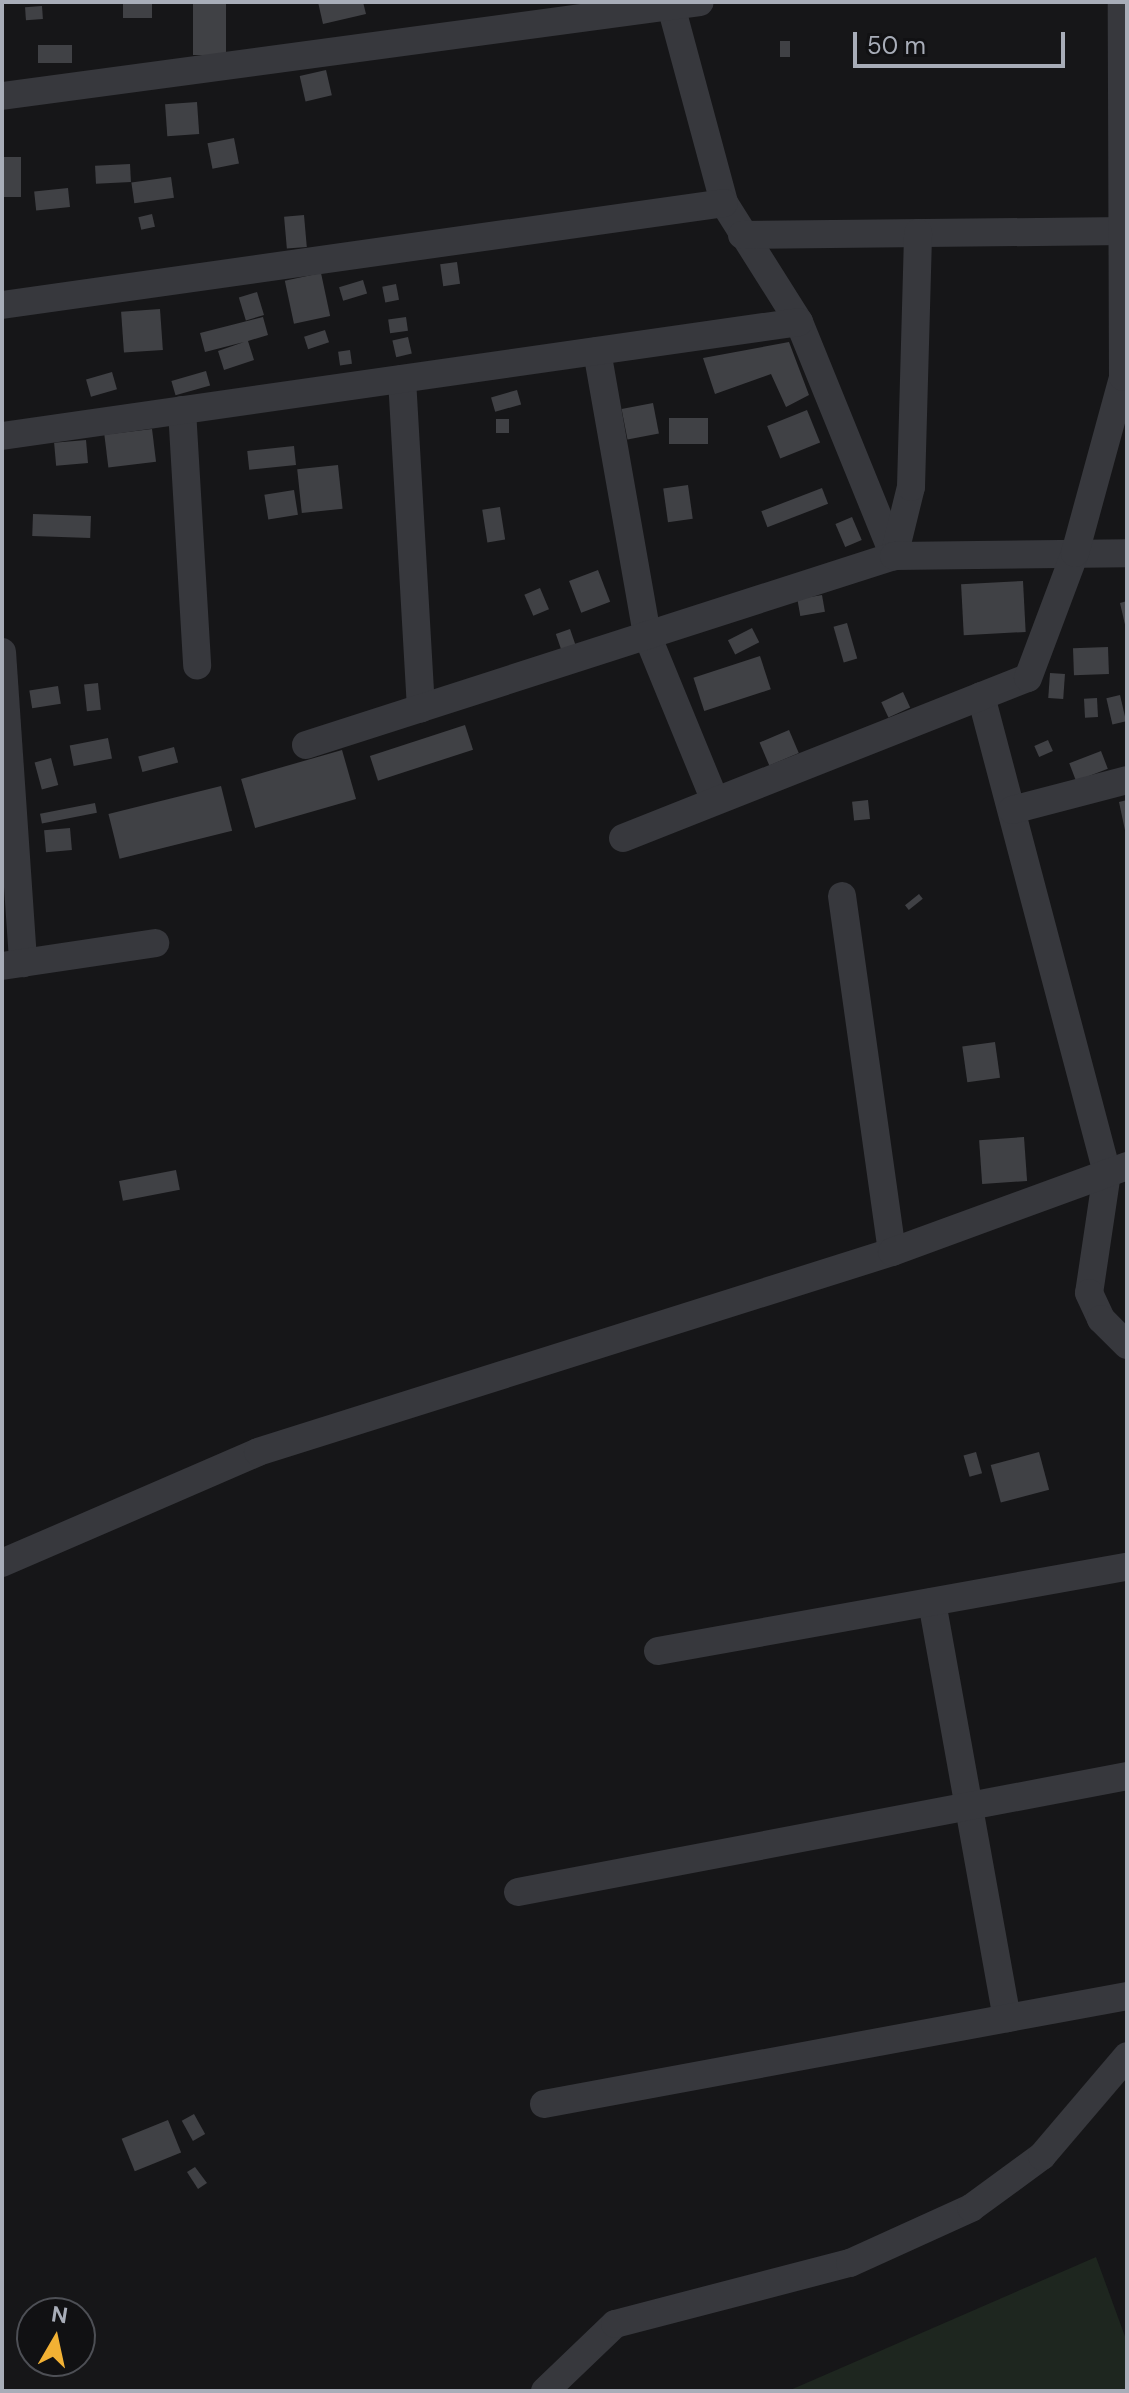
<!DOCTYPE html>
<html>
<head>
<meta charset="utf-8">
<style>
	body { margin:0 }
	#map { position:relative; width:1129px; height:2393px; overflow:hidden; background:#161618; font-family:"DM Sans",sans-serif }
	div>[style] { position:absolute }
	.green>* { inset:0; background:#1e261f }
	.building>* { inset:0; background:#404145; transform-origin:0 0 }
	.minor>* { height:28px; margin:-14px; padding:0 14px; transform-origin:14px; border-radius:14px; background:#37383d }
	span { translate:-50% -50%; white-space:nowrap; text-align:center; line-height:1.15; -webkit-text-stroke:6px #111113; paint-order:stroke }
	.frame { position:absolute; inset:0; border:4px solid #a8adb8; pointer-events:none }
	.north { position:absolute; left:16px; top:2297px; width:80px; height:80px; box-sizing:border-box; background:#111113; border:2px solid #4d4f55; border-radius:50%; rotate:9deg; font-size:22px; font-weight:700; line-height:32px; text-align:center; color:#a8adb8 }
	.north::after { content:''; display:block; margin:auto; width:28px; height:36px; background:#f2b134; clip-path:polygon(50% 0,100% 100%,50% 72%,0 100%) }
	.scale { position:absolute; left:853px; top:32px; width:212px; height:36px; box-sizing:border-box; border:4px solid #a8adb8; border-top:0; padding-left:10px; font-size:24px; line-height:28px; white-space:nowrap; color:#a8adb8; -webkit-text-stroke:6px #111113; paint-order:stroke }
</style>
</head>
<body>
<div id="map">
	<div class="green">
		<div style="clip-path:polygon(1096px 2257px,1127px 2342px,1127px 2391px,788px 2391px)"></div>
	</div>
	<div class="building">
		<div style="left:123px;top:2px;width:29px;height:16px"></div>
		<div style="left:193px;top:2px;width:33px;height:53px"></div>
		<div style="clip-path:polygon(318px 2px,363px 2px,366px 14px,323px 24px)"></div>
		<div style="left:42px;top:6px;width:13px;height:17px;rotate:86deg"></div>
		<div style="left:780px;top:41px;width:10px;height:16px"></div>
		<div style="left:38px;top:45px;width:34px;height:18px"></div>
		<div style="left:326px;top:70px;width:26px;height:27px;rotate:77deg"></div>
		<div style="left:197px;top:102px;width:32px;height:32px;rotate:86deg"></div>
		<div style="left:234px;top:138px;width:26px;height:27px;rotate:79deg"></div>
		<div style="left:2px;top:157px;width:19px;height:40px"></div>
		<div style="left:130px;top:164px;width:18px;height:35px;rotate:87deg"></div>
		<div style="left:171px;top:177px;width:21px;height:40px;rotate:82deg"></div>
		<div style="left:68px;top:188px;width:19px;height:34px;rotate:84deg"></div>
		<div style="left:152px;top:214px;width:13px;height:14px;rotate:77deg"></div>
		<div style="left:304px;top:215px;width:32px;height:20px;rotate:85deg"></div>
		<div style="left:457px;top:262px;width:22px;height:17px;rotate:82deg"></div>
		<div style="left:321px;top:273px;width:44px;height:37px;rotate:78deg"></div>
		<div style="left:363px;top:280px;width:14px;height:25px;rotate:73deg"></div>
		<div style="left:396px;top:284px;width:16px;height:14px;rotate:79deg"></div>
		<div style="left:257px;top:292px;width:24px;height:19px;rotate:73deg"></div>
		<div style="left:160px;top:309px;width:41px;height:39px;rotate:86deg"></div>
		<div style="clip-path:polygon(263px 317px,268px 335px,248px 341px,254px 360px,224px 370px,218px 351px,244px 342px,205px 352px,200px 333px)"></div>
		<div style="left:406px;top:317px;width:14px;height:18px;rotate:82deg"></div>
		<div style="left:325px;top:330px;width:13px;height:22px;rotate:72deg"></div>
		<div style="left:408px;top:337px;width:17px;height:16px;rotate:77deg"></div>
		<div style="clip-path:polygon(789px 342px,809px 395px,786px 407px,771px 374px,715px 394px,703px 358px)"></div>
		<div style="left:350px;top:350px;width:14px;height:12px;rotate:82deg"></div>
		<div style="left:206px;top:371px;width:15px;height:36px;rotate:74deg"></div>
		<div style="left:112px;top:372px;width:18px;height:27px;rotate:74deg"></div>
		<div style="left:517px;top:390px;width:15px;height:27px;rotate:74deg"></div>
		<div style="left:653px;top:403px;width:31px;height:32px;rotate:79deg"></div>
		<div style="left:807px;top:410px;width:35px;height:43px;rotate:68deg"></div>
		<div style="left:669px;top:418px;width:39px;height:26px"></div>
		<div style="left:509px;top:419px;width:14px;height:13px;rotate:90deg"></div>
		<div style="left:152px;top:429px;width:33px;height:48px;rotate:83deg"></div>
		<div style="left:86px;top:440px;width:23px;height:32px;rotate:85deg"></div>
		<div style="left:294px;top:446px;width:19px;height:47px;rotate:84deg"></div>
		<div style="left:338px;top:465px;width:44px;height:41px;rotate:84deg"></div>
		<div style="left:688px;top:485px;width:34px;height:25px;rotate:82deg"></div>
		<div style="left:822px;top:488px;width:17px;height:65px;rotate:69deg"></div>
		<div style="left:294px;top:490px;width:25px;height:30px;rotate:81deg"></div>
		<div style="left:500px;top:507px;width:33px;height:18px;rotate:81deg"></div>
		<div style="left:33px;top:514px;width:58px;height:22px;rotate:2deg"></div>
		<div style="left:852px;top:517px;width:25px;height:18px;rotate:67deg"></div>
		<div style="left:598px;top:570px;width:34px;height:31px;rotate:69deg"></div>
		<div style="left:1023px;top:581px;width:51px;height:62px;rotate:87deg"></div>
		<div style="left:540px;top:588px;width:23px;height:17px;rotate:67deg"></div>
		<div style="left:822px;top:595px;width:17px;height:25px;rotate:80deg"></div>
		<div style="clip-path:polygon(1127px 601px,1127px 628px,1126px 629px,1120px 603px)"></div>
		<div style="left:847px;top:623px;width:37px;height:14px;rotate:74deg"></div>
		<div style="left:752px;top:628px;width:16px;height:27px;rotate:63deg"></div>
		<div style="left:570px;top:629px;width:18px;height:15px;rotate:71deg"></div>
		<div style="left:1108px;top:647px;width:27px;height:35px;rotate:88deg"></div>
		<div style="left:760px;top:656px;width:35px;height:70px;rotate:72deg"></div>
		<div style="left:1050px;top:673px;width:15px;height:25px;rotate:4deg"></div>
		<div style="left:98px;top:683px;width:27px;height:14px;rotate:84deg"></div>
		<div style="left:58px;top:686px;width:18px;height:29px;rotate:81deg"></div>
		<div style="left:903px;top:692px;width:17px;height:24px;rotate:65deg"></div>
		<div style="left:1120px;top:695px;width:27px;height:14px;rotate:77deg"></div>
		<div style="left:1097px;top:698px;width:19px;height:13px;rotate:87deg"></div>
		<div style="left:465px;top:725px;width:26px;height:100px;rotate:72deg"></div>
		<div style="left:789px;top:730px;width:25px;height:32px;rotate:67deg"></div>
		<div style="left:108px;top:738px;width:21px;height:39px;rotate:79deg"></div>
		<div style="left:1048px;top:740px;width:12px;height:15px;rotate:66deg"></div>
		<div style="left:174px;top:747px;width:16px;height:37px;rotate:75deg"></div>
		<div style="left:342px;top:750px;width:51px;height:105px;rotate:74deg"></div>
		<div style="left:1101px;top:751px;width:19px;height:34px;rotate:69deg"></div>
		<div style="left:51px;top:758px;width:28px;height:17px;rotate:75deg"></div>
		<div style="left:221px;top:786px;width:46px;height:116px;rotate:76deg"></div>
		<div style="left:868px;top:800px;width:19px;height:16px;rotate:84deg"></div>
		<div style="clip-path:polygon(1127px 800px,1127px 834px,1126px 835px,1119px 802px)"></div>
		<div style="left:95px;top:803px;width:10px;height:56px;rotate:79deg"></div>
		<div style="left:70px;top:828px;width:22px;height:26px;rotate:85deg"></div>
		<div style="left:919px;top:894px;width:6px;height:18px;rotate:51deg"></div>
		<div style="left:995px;top:1042px;width:36px;height:33px;rotate:82deg"></div>
		<div style="left:1024px;top:1137px;width:44px;height:45px;rotate:86deg"></div>
		<div style="left:176px;top:1170px;width:20px;height:58px;rotate:79deg"></div>
		<div style="left:976px;top:1452px;width:22px;height:13px;rotate:74deg"></div>
		<div style="left:1039px;top:1452px;width:39px;height:50px;rotate:75deg"></div>
		<div style="left:194px;top:2114px;width:23px;height:14px;rotate:61deg"></div>
		<div style="left:168px;top:2120px;width:35px;height:50px;rotate:68deg"></div>
		<div style="clip-path:polygon(195px 2167px,207px 2183px,198px 2189px,187px 2172px)"></div>
	</div>
	<div class="minor">
		<div style="left:671px;top:6px;width:204px;rotate:74.9deg"></div>
		<div style="left:724px;top:203px;width:141px;rotate:57.8deg"></div>
		<div style="left:799px;top:322px;width:253px;rotate:67.9deg"></div>
		<div style="left:2px;top:96px;width:704px;rotate:-7.67deg"></div>
		<div style="left:742px;top:235px;width:384px;rotate:-0.6deg"></div>
		<div style="left:2px;top:305px;width:729px;rotate:-8.04deg"></div>
		<div style="left:597px;top:351px;width:288px;rotate:80deg"></div>
		<div style="left:647px;top:635px;width:179px;rotate:67.7deg"></div>
		<div style="left:402px;top:379px;width:330px;rotate:86.7deg"></div>
		<div style="left:182px;top:410px;width:256px;rotate:86.6deg"></div>
		<div style="left:2px;top:436px;width:805px;rotate:-8.14deg"></div>
		<div style="left:894px;top:556px;width:71px;rotate:-76.2deg"></div>
		<div style="left:911px;top:487px;width:254px;rotate:-88.4deg"></div>
		<div style="left:2px;top:652px;width:312px;rotate:86.1deg"></div>
		<div style="left:981px;top:696px;width:493px;rotate:75.2deg"></div>
		<div style="left:1107px;top:1173px;width:121px;rotate:98.5deg"></div>
		<div style="left:1089px;top:1293px;width:29px;rotate:65deg"></div>
		<div style="left:1101px;top:1319px;width:37px;rotate:45deg"></div>
		<div style="left:306px;top:745px;width:618px;rotate:-17.82deg"></div>
		<div style="left:894px;top:556px;width:233px;rotate:-0.7deg"></div>
		<div style="left:1012px;top:810px;width:119px;rotate:-14.6deg"></div>
		<div style="left:623px;top:838px;width:435px;rotate:-21.6deg"></div>
		<div style="left:1028px;top:678px;width:134px;rotate:-69.4deg"></div>
		<div style="left:1075px;top:553px;width:182px;rotate:-74.7deg"></div>
		<div style="left:1123px;top:377px;width:375px;rotate:-90.2deg"></div>
		<div style="left:842px;top:896px;width:359px;rotate:82deg"></div>
		<div style="left:2px;top:966px;width:155px;rotate:-8.5deg"></div>
		<div style="left:2px;top:1563px;width:279px;rotate:-23.4deg"></div>
		<div style="left:258px;top:1452px;width:665px;rotate:-17.51deg"></div>
		<div style="left:892px;top:1252px;width:250px;rotate:-20.1deg"></div>
		<div style="left:932px;top:1602px;width:423px;rotate:79.8deg"></div>
		<div style="left:658px;top:1651px;width:476px;rotate:-10.2deg"></div>
		<div style="left:518px;top:1892px;width:620px;rotate:-10.78deg"></div>
		<div style="left:544px;top:2104px;width:593px;rotate:-10.49deg"></div>
		<div style="left:545px;top:2391px;width:97px;rotate:-43.7deg"></div>
		<div style="left:615px;top:2324px;width:243px;rotate:-14.6deg"></div>
		<div style="left:850px;top:2263px;width:133px;rotate:-24.4deg"></div>
		<div style="left:971px;top:2208px;width:88px;rotate:-36.2deg"></div>
		<div style="left:1042px;top:2156px;width:131px;rotate:-49.6deg"></div>
	</div>
	<div class="frame"></div>
	<div class="north">N</div>
	<div class="scale">50 m</div>
</div>
</body>
</html>
